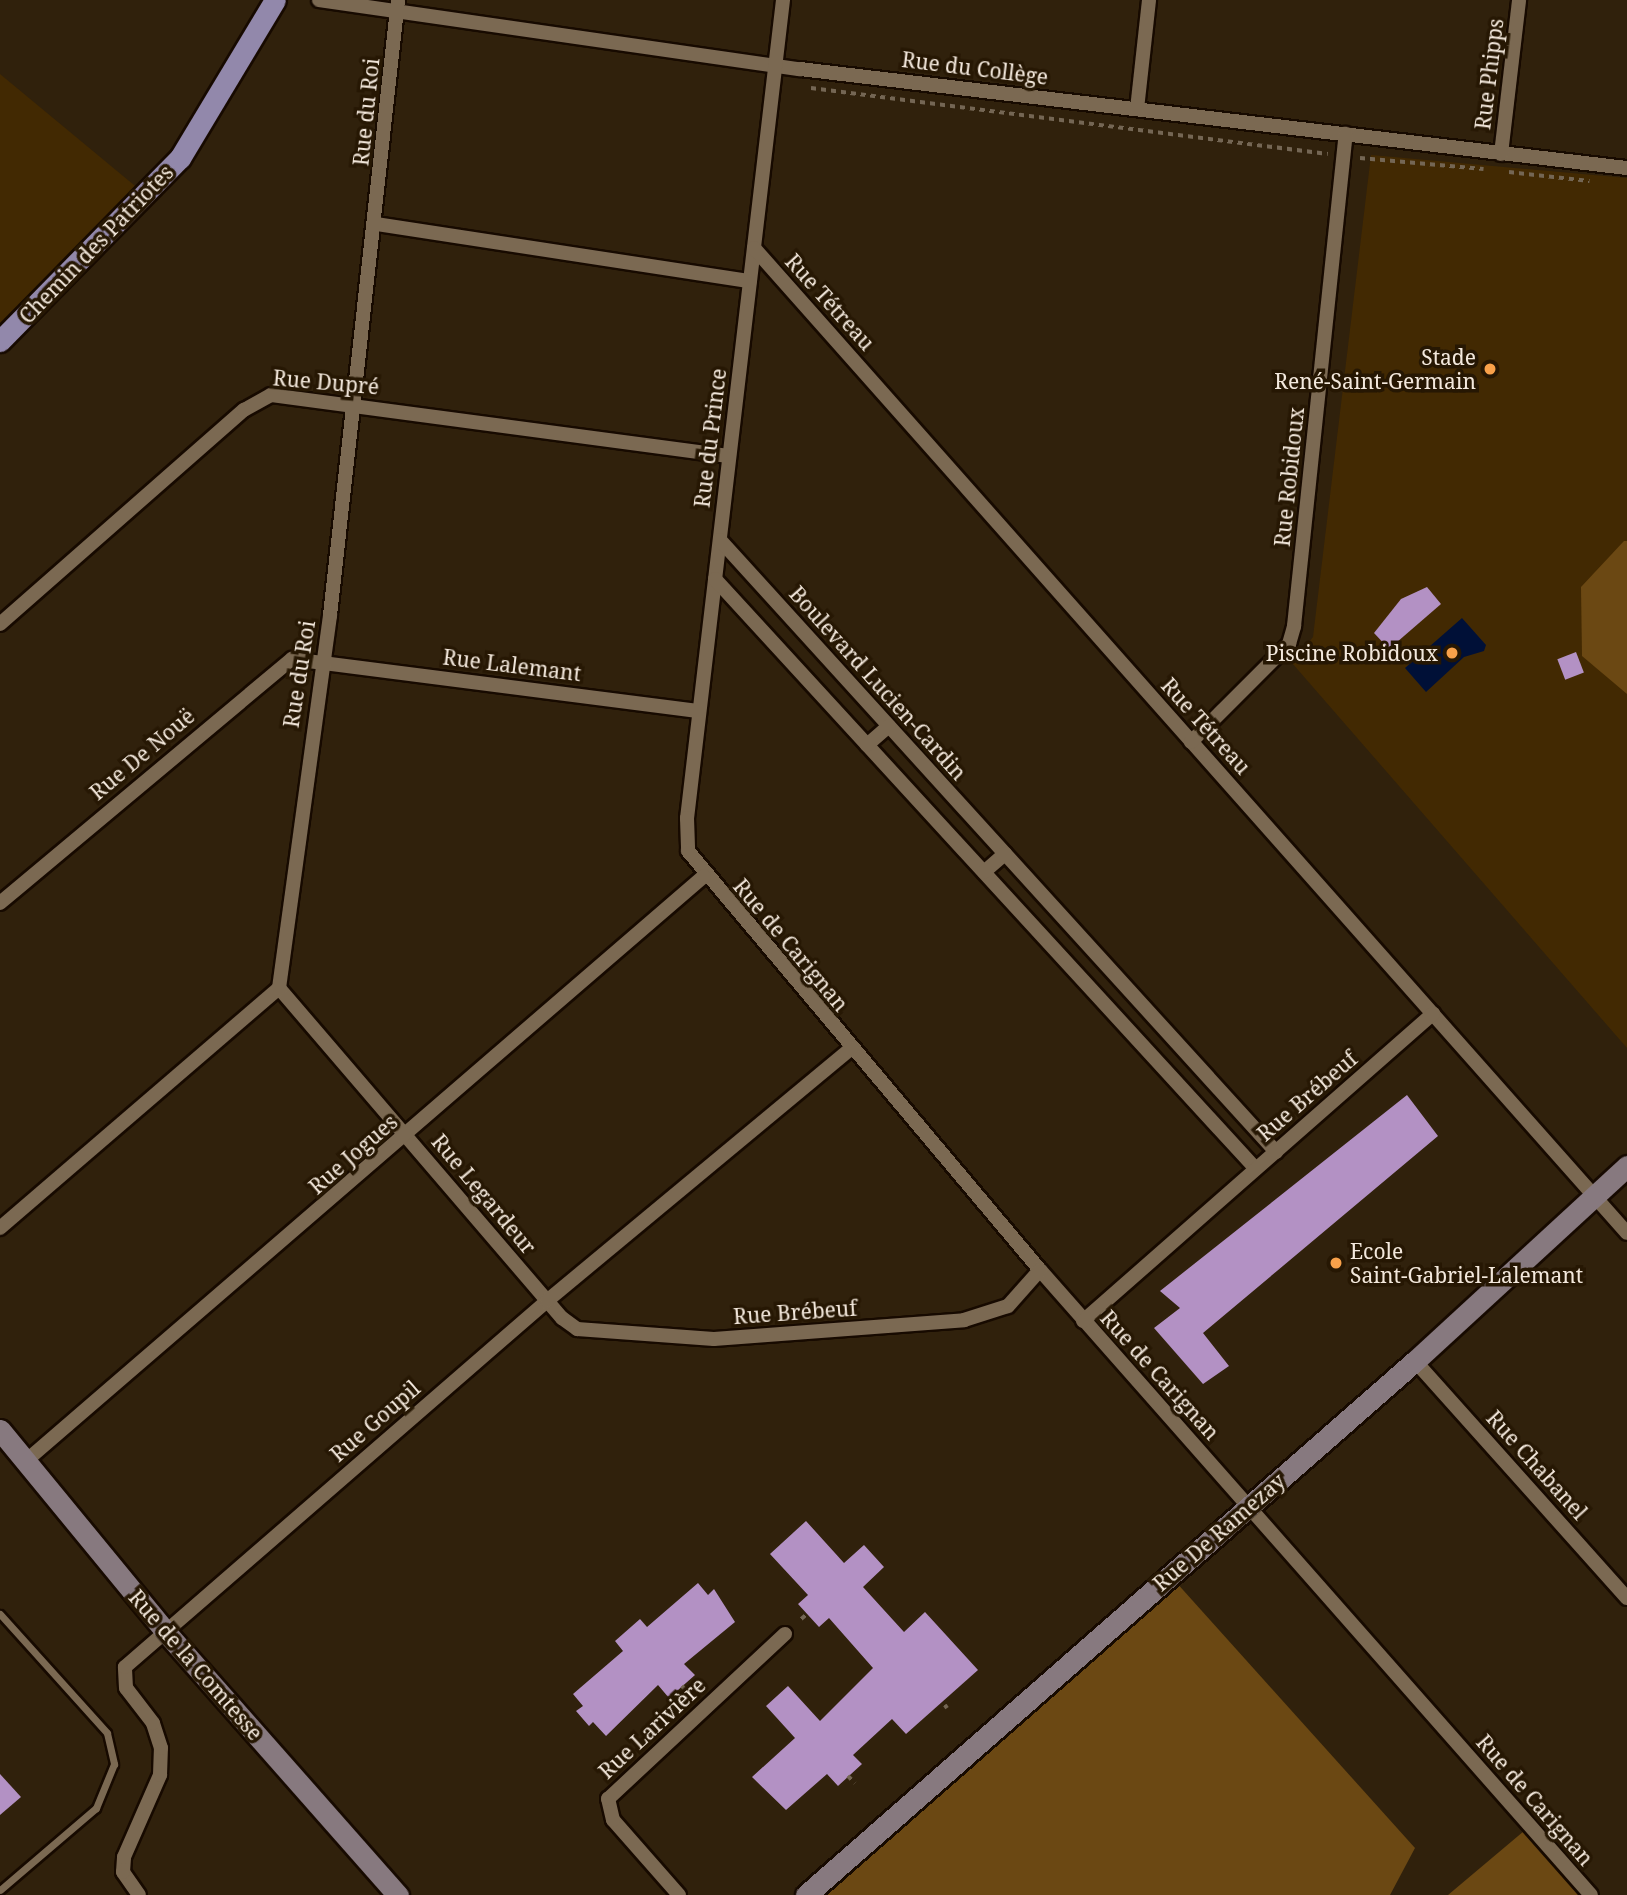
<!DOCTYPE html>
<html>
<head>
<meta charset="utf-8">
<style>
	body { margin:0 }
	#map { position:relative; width:1627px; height:1895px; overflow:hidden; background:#30210c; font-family:"Noto Serif",serif }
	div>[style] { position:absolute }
	.green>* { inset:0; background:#422902 }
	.forest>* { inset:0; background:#6b4813 }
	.water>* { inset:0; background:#001037 }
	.building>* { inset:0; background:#b391c4; transform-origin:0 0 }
	.path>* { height:3.5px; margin-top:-1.75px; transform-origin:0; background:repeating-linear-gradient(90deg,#746654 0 5px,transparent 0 10px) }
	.roads { filter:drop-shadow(2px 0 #170a00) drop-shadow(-2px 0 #170a00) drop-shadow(0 2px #170a00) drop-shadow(0 -2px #170a00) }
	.lane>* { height:7px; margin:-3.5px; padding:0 3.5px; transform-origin:3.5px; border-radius:3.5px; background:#7b6952 }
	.street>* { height:14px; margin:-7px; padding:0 7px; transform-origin:7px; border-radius:7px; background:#7b6952 }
	.secondary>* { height:21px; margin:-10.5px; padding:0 10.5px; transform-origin:10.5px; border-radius:10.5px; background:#87797f }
	.primary>* { height:21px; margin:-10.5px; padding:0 10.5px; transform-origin:10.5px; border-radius:10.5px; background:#9288ab }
	.dots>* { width:19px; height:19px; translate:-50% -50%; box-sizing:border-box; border:4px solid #261703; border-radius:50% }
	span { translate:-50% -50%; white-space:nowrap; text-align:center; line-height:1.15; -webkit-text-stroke:7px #261703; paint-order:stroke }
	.street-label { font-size:21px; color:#f3e8dc }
	.poi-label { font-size:21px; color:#f3e8dc }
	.right { translate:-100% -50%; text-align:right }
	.left { translate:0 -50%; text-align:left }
</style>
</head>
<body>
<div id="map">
	<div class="green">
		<div style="clip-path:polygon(0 74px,146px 195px,0 340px)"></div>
		<div style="clip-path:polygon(1371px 155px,1627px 178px,1627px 1048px,1292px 663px,1313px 637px)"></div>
	</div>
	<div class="forest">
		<div style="clip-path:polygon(1624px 541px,1627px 541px,1627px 694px,1582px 656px,1581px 587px)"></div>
		<div style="clip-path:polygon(1166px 1571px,1415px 1848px,1390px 1895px,804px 1895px)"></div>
		<div style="clip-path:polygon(1524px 1831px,1581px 1895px,1448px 1895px)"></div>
	</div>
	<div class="water">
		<div style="clip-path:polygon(1462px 618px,1486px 645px,1484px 651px,1464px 657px,1426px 692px,1405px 668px)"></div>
	</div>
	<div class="building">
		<div style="clip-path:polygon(1427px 587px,1441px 604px,1389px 649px,1374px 633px,1401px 599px)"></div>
		<div style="left:1576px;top:652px;width:22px;height:20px;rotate:69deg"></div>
		<div style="clip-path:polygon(1407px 1095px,1438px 1136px,1203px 1333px,1229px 1366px,1203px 1384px,1154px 1328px,1180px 1308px,1160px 1291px)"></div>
		<div style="clip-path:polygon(806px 1521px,844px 1563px,864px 1545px,884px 1567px,863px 1587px,904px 1632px,925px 1612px,978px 1670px,906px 1734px,892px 1719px,853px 1755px,862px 1764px,838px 1786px,827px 1774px,786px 1810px,752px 1777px,795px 1738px,766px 1706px,788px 1686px,820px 1721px,873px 1668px,829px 1618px,819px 1627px,798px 1604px,808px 1595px,770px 1554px)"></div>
		<div style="clip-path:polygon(698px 1583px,708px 1595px,714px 1589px,735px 1622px,684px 1664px,695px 1675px,669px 1698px,658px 1685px,606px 1736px,593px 1722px,589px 1726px,576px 1711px,583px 1706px,573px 1694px,623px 1651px,615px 1641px,640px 1619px,647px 1627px)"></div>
		<div style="clip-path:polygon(0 1774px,21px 1797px,0 1815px)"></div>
	</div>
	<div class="path">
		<div style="left:811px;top:88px;width:521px;rotate:7.28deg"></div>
		<div style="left:1360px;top:158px;width:124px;rotate:5.1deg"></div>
		<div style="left:1509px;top:172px;width:81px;rotate:6.4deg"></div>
		<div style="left:801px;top:1619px;width:8px;rotate:-40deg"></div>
		<div style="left:682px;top:1686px;width:19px;rotate:47deg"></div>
		<div style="left:945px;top:1705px;width:4px;rotate:56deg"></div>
		<div style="left:848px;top:1776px;width:10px;rotate:45deg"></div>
	</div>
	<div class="roads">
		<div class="lane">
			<div style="left:0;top:1614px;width:160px;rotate:48deg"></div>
			<div style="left:107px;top:1733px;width:32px;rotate:77deg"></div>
			<div style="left:114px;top:1764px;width:48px;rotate:112.2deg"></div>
			<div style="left:96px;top:1808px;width:126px;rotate:139.5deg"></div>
		</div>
		<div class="street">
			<div style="left:319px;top:0;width:486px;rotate:8.2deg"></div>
			<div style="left:800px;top:69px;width:833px;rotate:6.83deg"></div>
			<div style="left:783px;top:0;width:824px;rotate:96.69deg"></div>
			<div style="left:687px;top:818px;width:33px;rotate:88deg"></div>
			<div style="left:688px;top:851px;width:547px;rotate:49.97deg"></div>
			<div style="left:1040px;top:1270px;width:833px;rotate:48.6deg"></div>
			<div style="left:1137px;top:109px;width:110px;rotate:-83.7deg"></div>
			<div style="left:1501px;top:154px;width:155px;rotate:-83.3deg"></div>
			<div style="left:376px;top:224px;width:378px;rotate:8.7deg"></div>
			<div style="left:754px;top:248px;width:1316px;rotate:48.45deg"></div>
			<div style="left:720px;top:540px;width:827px;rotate:47.74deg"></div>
			<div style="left:715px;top:579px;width:800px;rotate:47.48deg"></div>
			<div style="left:0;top:624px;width:325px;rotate:-41.3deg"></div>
			<div style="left:244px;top:410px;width:31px;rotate:-29deg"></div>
			<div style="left:271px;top:395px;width:462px;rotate:7.6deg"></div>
			<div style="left:1191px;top:742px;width:139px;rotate:-45deg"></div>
			<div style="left:1289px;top:644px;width:19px;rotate:-74deg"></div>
			<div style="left:1294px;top:626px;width:495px;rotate:-84deg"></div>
			<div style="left:867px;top:745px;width:29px;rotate:-41deg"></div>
			<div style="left:984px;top:872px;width:28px;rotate:-41deg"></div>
			<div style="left:0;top:903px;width:381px;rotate:-39.9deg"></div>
			<div style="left:292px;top:659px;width:410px;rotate:7.3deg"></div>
			<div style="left:279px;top:988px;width:435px;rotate:49.4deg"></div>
			<div style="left:562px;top:1318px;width:19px;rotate:36deg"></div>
			<div style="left:577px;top:1329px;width:137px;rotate:4.2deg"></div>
			<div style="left:714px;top:1339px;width:251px;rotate:-4.3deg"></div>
			<div style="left:964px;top:1320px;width:46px;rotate:-17.7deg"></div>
			<div style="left:1008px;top:1306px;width:48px;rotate:-48.4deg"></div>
			<div style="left:0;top:1228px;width:368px;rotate:-40.7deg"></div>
			<div style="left:279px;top:988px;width:376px;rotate:-82.2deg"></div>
			<div style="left:330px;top:615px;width:619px;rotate:-83.69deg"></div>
			<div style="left:1083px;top:1321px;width:466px;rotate:-41.3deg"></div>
			<div style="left:1415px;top:1361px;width:318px;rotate:48.2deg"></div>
			<div style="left:27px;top:1460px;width:894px;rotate:-40.78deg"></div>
			<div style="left:139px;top:1895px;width:28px;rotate:-125deg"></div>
			<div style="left:123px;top:1872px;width:15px;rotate:-86deg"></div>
			<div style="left:124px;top:1857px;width:90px;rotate:-66.3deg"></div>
			<div style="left:160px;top:1775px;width:27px;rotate:-88deg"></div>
			<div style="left:161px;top:1748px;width:26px;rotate:-108deg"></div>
			<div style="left:153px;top:1723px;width:44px;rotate:-127.6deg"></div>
			<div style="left:126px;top:1688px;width:21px;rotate:-93deg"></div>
			<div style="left:125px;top:1667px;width:559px;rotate:-40.94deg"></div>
			<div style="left:547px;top:1301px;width:395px;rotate:-39.7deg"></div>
			<div style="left:679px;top:1895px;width:100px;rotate:-131.3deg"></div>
			<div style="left:613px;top:1820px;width:22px;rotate:-103deg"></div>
			<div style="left:608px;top:1799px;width:242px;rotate:-43deg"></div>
		</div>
		<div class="secondary">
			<div style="left:0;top:1430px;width:259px;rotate:50.6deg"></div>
			<div style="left:164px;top:1630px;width:354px;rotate:48.6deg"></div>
			<div style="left:806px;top:1895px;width:810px;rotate:-41.25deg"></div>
			<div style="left:1415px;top:1361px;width:288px;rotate:-42.6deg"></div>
		</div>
		<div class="primary">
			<div style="left:0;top:341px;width:257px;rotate:-45.5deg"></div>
			<div style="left:180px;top:158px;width:184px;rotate:-59deg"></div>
		</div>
	</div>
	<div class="dots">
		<div style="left:1490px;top:369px;background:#f8a14a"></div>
		<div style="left:1452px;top:653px;background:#f8a14a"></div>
		<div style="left:1336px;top:1263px;background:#f8a14a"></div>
	</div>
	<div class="street-label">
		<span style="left:975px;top:68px;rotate:7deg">Rue du Collège</span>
		<span style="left:1489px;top:74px;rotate:-83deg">Rue Phipps</span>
		<span style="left:366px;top:112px;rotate:-84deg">Rue du Roi</span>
		<span style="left:96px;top:244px;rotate:-46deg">Chemin des Patriotes</span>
		<span style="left:830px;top:302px;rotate:48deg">Rue Tétreau</span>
		<span style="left:326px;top:382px;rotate:5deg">Rue Dupré</span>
		<span style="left:710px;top:438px;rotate:-83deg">Rue du Prince</span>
		<span style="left:1289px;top:477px;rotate:-84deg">Rue Robidoux</span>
		<span style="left:512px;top:665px;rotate:7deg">Rue Lalemant</span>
		<span style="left:299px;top:674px;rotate:-81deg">Rue du Roi</span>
		<span style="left:878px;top:683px;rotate:48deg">Boulevard Lucien-Cardin</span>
		<span style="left:1206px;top:726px;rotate:48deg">Rue Tétreau</span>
		<span style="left:142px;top:754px;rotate:-40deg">Rue De Nouë</span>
		<span style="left:791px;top:945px;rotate:50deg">Rue de Carignan</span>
		<span style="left:1307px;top:1096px;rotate:-41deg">Rue Brébeuf</span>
		<span style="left:353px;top:1154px;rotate:-41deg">Rue Jogues</span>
		<span style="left:484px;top:1194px;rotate:50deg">Rue Legardeur</span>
		<span style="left:795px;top:1312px;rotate:-4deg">Rue Brébeuf</span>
		<span style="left:1160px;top:1375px;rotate:48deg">Rue de Carignan</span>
		<span style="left:375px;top:1421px;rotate:-41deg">Rue Goupil</span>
		<span style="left:1537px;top:1465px;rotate:48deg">Rue Chabanel</span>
		<span style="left:1219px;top:1532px;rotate:-41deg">Rue De Ramezay</span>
		<span style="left:196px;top:1665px;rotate:49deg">Rue de la Comtesse</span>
		<span style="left:652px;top:1728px;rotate:-43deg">Rue Larivière</span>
		<span style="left:1535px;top:1800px;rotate:49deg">Rue de Carignan</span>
	</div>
	<div class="poi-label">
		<span class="right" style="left:1476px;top:369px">Stade<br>René-Saint-Germain</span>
		<span class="right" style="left:1438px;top:653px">Piscine Robidoux</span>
		<span class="left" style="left:1350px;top:1263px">Ecole<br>Saint-Gabriel-Lalemant</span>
	</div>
</div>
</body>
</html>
